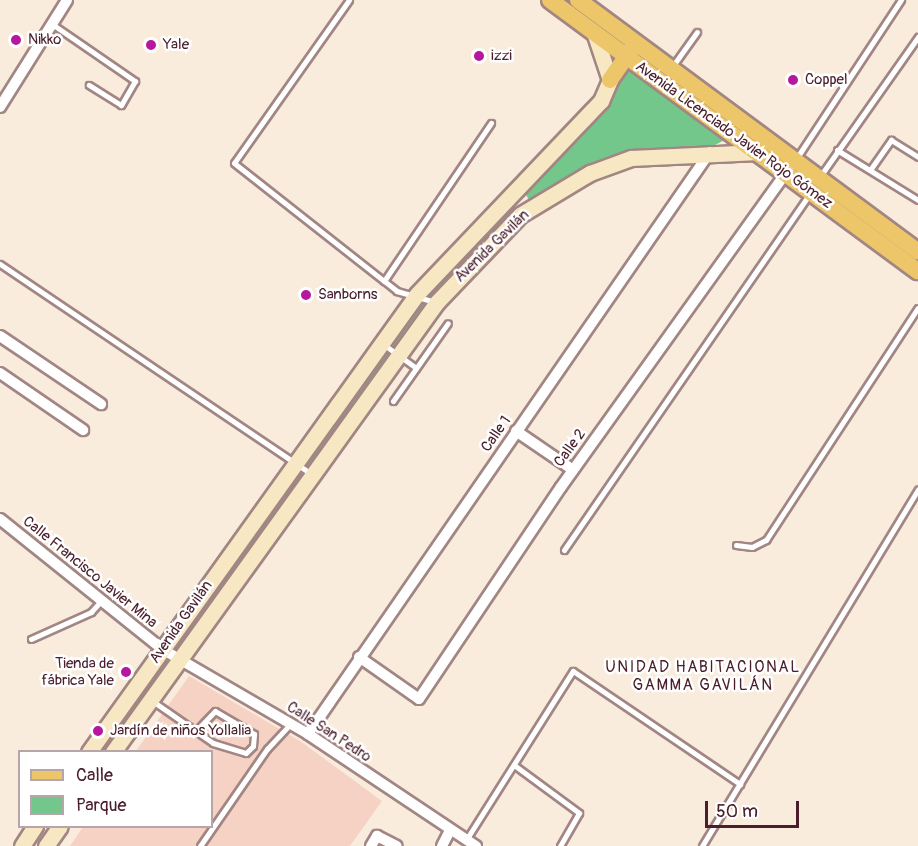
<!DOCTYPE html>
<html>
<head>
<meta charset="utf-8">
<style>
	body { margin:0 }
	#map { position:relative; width:918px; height:846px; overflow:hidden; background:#f9ecdc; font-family:Pangolin,sans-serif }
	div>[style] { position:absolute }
	.built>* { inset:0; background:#f6d2c4 }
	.green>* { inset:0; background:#74c78b }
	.roads { filter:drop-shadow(2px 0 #a28684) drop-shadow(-2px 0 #a28684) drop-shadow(0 2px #a28684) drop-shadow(0 -2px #a28684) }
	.lane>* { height:5px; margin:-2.5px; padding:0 2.5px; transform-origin:2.5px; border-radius:2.5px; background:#fff }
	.street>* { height:10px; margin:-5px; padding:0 5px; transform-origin:5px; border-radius:5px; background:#fff }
	.secondary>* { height:15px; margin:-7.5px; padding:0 7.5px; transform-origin:7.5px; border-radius:7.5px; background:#f7e8c3 }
	.primary>* { height:16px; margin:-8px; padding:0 8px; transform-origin:8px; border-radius:8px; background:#ecc669 }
	.dots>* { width:16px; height:16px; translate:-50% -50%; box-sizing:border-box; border:3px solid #fff; border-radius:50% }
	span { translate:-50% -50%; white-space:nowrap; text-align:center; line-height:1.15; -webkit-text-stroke:5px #fff; paint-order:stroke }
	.poi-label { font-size:15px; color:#4a1f2b }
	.left { translate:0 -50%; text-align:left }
	.right { translate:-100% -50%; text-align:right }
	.street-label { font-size:15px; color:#4a1f2b }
	.neighbourhood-label { font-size:16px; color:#4a1f2b; letter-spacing:1.5px }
	.legend { position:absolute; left:18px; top:750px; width:195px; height:78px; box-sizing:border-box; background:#fff; border:2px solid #b7a5aa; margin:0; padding:8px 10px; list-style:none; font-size:18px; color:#4a1f2b }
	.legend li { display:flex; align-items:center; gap:12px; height:30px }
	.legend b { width:30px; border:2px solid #b7a5aa }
	.scale { position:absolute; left:705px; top:801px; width:94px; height:27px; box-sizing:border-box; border:3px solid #4a1f2b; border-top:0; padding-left:8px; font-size:18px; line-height:21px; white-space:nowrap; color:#4a1f2b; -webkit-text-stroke:4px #fff; paint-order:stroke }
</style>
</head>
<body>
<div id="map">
	<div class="built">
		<div style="clip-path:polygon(189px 676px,300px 741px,382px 801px,350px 846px,70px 846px,83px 827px,212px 826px,212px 752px,136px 751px)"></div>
	</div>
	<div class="green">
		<div style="clip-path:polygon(624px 63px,726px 139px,710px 148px,625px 151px,529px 200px,522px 188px)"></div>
		<div style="clip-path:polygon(495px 221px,502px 223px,500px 229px,428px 305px,178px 648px,172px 645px,422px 302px)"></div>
	</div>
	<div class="roads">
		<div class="lane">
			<div style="left:349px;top:0;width:199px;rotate:125.2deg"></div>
			<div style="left:234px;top:163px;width:191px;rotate:38.2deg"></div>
			<div style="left:52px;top:24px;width:101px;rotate:34.5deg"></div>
			<div style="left:135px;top:81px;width:28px;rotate:120deg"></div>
			<div style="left:121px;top:105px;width:38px;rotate:-148deg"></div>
			<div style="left:672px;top:67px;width:43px;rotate:-54.5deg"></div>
			<div style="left:837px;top:150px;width:95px;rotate:31.7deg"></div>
			<div style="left:796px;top:159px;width:191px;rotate:-56.6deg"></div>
			<div style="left:870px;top:170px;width:37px;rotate:-55deg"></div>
			<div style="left:891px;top:140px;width:32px;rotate:32deg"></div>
			<div style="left:821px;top:175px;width:169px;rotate:-54.9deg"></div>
			<div style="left:0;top:264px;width:375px;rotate:34deg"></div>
			<div style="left:435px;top:302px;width:40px;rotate:-164deg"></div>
			<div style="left:397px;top:291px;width:16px;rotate:-142deg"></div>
			<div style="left:384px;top:281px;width:191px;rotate:-55.9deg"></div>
			<div style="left:383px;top:344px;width:41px;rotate:36deg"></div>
			<div style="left:393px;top:401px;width:95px;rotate:-54.8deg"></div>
			<div style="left:736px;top:545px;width:16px;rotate:7deg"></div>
			<div style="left:752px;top:547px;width:16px;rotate:-27deg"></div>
			<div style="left:766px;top:540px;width:277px;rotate:-56.8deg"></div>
			<div style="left:564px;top:550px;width:434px;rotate:-55.4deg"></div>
			<div style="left:31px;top:639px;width:66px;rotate:-24.2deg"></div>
			<div style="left:91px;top:612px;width:13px;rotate:-48deg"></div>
			<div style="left:151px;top:700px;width:75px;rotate:34.7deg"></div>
			<div style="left:213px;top:743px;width:34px;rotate:17deg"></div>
			<div style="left:246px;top:753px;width:10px;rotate:-45deg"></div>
			<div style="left:253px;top:746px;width:12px;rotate:-85deg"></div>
			<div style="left:254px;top:734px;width:45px;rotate:-149.5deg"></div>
			<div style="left:215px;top:711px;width:28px;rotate:134deg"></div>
			<div style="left:514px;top:765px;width:81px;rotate:36.4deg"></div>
			<div style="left:579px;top:813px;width:38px;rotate:120deg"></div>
			<div style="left:466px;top:840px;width:200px;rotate:-57.7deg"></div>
			<div style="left:573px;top:671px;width:202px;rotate:34.1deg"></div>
			<div style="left:200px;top:846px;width:118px;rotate:-55.4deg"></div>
			<div style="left:267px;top:749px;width:34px;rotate:-47deg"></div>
			<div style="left:702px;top:846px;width:417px;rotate:-58.8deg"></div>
		</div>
		<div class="street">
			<div style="left:0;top:107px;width:126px;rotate:-57.9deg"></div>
			<div style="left:0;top:336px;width:122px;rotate:34deg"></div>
			<div style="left:0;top:373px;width:101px;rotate:34.5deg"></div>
			<div style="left:516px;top:431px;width:69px;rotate:34.4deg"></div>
			<div style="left:0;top:519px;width:208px;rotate:38.7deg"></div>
			<div style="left:162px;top:649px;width:169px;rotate:30.2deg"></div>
			<div style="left:308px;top:734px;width:202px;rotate:33.7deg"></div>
			<div style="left:359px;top:657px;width:73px;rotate:35deg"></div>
			<div style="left:419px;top:699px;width:255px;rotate:-56.2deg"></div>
			<div style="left:561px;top:487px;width:391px;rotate:-54.4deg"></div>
			<div style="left:308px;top:734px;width:707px;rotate:-55.37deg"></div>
			<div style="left:371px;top:846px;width:12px;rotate:-59deg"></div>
			<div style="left:377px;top:836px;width:22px;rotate:27deg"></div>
			<div style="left:442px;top:846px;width:18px;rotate:-63deg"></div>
		</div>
		<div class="secondary">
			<div style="left:89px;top:752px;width:563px;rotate:-54.39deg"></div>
			<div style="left:417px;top:294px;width:267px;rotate:-46.4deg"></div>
			<div style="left:601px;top:101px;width:23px;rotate:-67deg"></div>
			<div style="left:610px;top:80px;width:51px;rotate:-108.4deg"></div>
			<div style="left:113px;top:752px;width:555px;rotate:-54.25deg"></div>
			<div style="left:437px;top:302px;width:120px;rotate:-46.3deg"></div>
			<div style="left:520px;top:215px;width:82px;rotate:-31deg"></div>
			<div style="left:590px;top:173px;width:44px;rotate:-20.1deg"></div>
			<div style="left:631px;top:158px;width:128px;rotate:-2.7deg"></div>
			<div style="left:22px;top:846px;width:24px;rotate:-57deg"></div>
			<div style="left:46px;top:846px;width:24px;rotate:-55deg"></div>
		</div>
		<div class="primary">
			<div style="left:550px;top:0;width:457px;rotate:36.4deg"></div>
			<div style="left:578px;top:0;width:423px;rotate:36.5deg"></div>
			<div style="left:610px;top:80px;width:38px;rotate:-55deg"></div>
		</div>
	</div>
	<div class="dots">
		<div style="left:16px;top:40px;background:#b5179e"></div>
		<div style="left:151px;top:45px;background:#b5179e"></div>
		<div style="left:479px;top:56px;background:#b5179e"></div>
		<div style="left:793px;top:80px;background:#b5179e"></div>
		<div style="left:306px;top:295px;background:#b5179e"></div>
		<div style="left:126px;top:672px;background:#b5179e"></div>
		<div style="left:98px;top:731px;background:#b5179e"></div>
	</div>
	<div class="poi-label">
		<span class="left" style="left:28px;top:40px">Nikko</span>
		<span class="left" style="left:163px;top:45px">Yale</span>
		<span class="left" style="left:491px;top:56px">izzi</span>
		<span class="left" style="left:805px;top:80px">Coppel</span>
		<span class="left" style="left:318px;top:295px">Sanborns</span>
		<span class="right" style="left:114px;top:672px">Tienda de<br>fábrica Yale</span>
		<span class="left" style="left:110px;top:731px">Jardín de niños Yollalia</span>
	</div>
	<div class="street-label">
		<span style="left:734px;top:135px;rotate:36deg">Avenida Licenciado Javier Rojo Gómez</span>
		<span style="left:492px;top:246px;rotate:-44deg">Avenida Gavilán</span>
		<span style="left:496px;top:434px;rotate:-55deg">Calle 1</span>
		<span style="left:570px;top:448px;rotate:-54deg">Calle 2</span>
		<span style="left:90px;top:572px;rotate:39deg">Calle Francisco Javier Mina</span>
		<span style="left:181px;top:622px;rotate:-55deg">Avenida Gavilán</span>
		<span style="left:329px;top:732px;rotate:33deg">Calle San Pedro</span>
	</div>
	<div class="neighbourhood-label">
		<span style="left:703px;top:676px">UNIDAD HABITACIONAL<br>GAMMA GAVILÁN</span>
	</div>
	<ul class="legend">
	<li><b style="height:8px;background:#ecc669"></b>Calle</li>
	<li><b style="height:16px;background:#74c78b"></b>Parque</li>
	</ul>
	<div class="scale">50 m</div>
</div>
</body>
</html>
